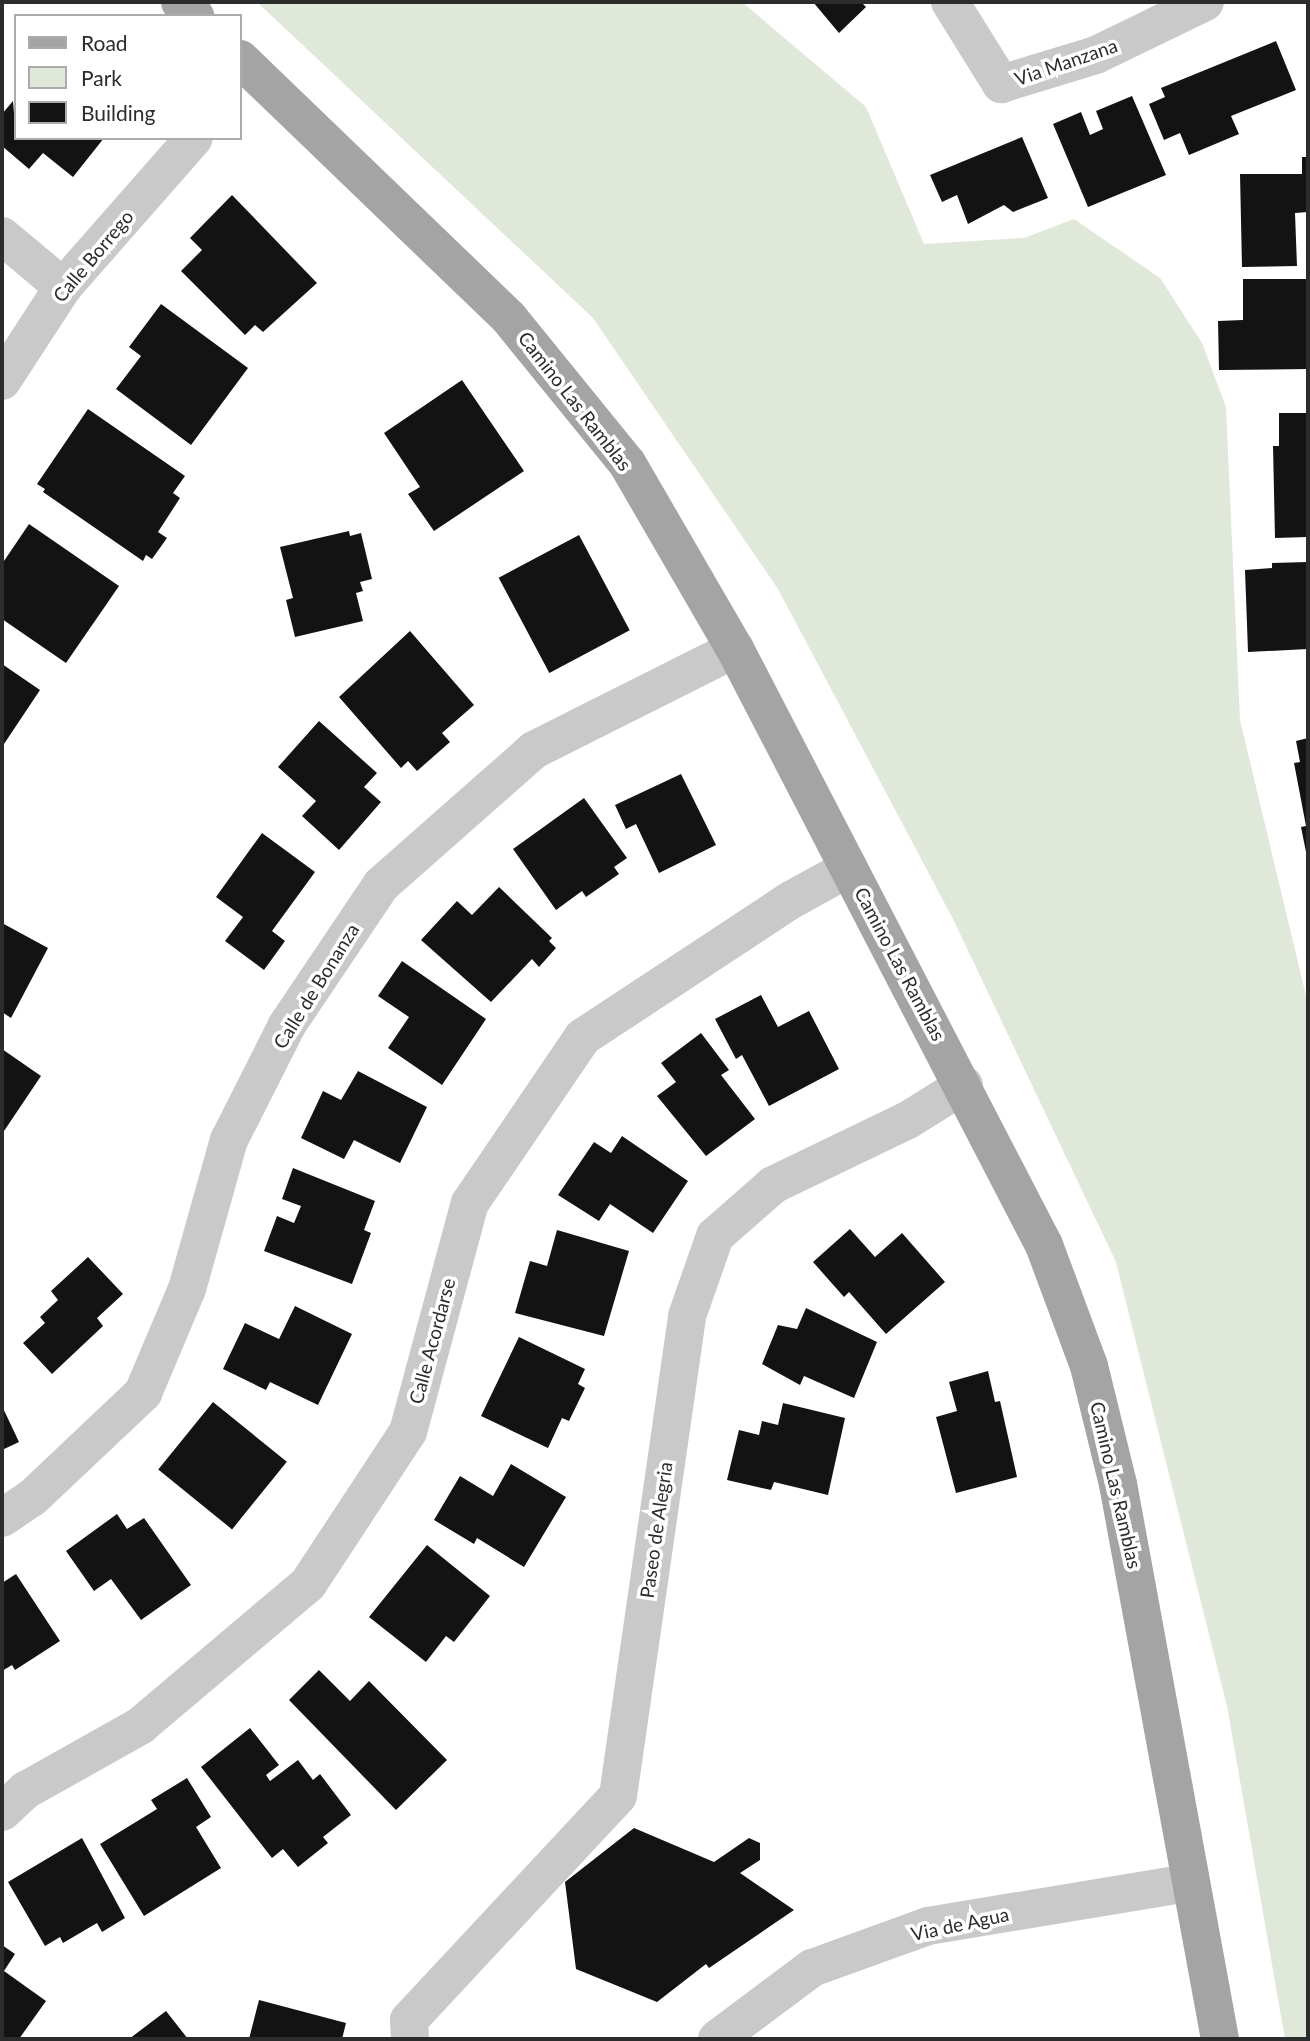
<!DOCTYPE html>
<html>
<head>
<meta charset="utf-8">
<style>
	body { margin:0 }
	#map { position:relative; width:1310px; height:2041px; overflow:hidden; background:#fff; font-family:Lato,sans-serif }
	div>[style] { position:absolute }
	.green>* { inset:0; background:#e0e8da }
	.building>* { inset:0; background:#131313; transform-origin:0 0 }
	.minor>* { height:38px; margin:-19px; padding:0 19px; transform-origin:19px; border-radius:19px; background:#c9c9c9 }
	.major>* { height:38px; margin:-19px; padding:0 19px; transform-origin:19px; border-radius:19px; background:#a4a4a4 }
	span { translate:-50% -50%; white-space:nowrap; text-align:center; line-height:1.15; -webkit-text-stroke:7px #fff; paint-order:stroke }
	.street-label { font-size:19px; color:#2c2c2c }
	.frame { position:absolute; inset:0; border:4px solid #2c2c2c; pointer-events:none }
	.legend { position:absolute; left:14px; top:14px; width:228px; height:126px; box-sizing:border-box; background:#fff; border:2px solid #ababab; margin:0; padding:9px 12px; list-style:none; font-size:21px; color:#2c2c2c }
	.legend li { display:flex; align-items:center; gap:14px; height:35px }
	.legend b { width:35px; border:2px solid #ababab }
</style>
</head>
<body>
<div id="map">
	<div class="green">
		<div style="clip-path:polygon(257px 2px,742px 2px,866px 107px,924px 244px,1024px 238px,1074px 219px,1160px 278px,1202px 343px,1226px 407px,1240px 720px,1308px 1004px,1308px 2039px,1285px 2039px,1227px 1706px,1116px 1262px,953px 919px,778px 589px,593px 318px)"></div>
	</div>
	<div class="building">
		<div style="clip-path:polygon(813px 2px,861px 2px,866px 7px,839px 33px)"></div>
		<div style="clip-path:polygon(1276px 41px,1296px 90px,1231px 116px,1239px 134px,1189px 155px,1180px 133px,1164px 140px,1149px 104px,1165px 97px,1161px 88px)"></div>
		<div style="clip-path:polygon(1132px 96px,1166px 175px,1088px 207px,1053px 124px,1081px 112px,1090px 135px,1103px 129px,1096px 111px)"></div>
		<div style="clip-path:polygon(13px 101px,16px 138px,104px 138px,73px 177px,43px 153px,29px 169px,2px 146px,2px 114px)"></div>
		<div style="clip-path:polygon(1022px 137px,1048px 198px,1013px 212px,1004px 205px,968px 224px,957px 195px,942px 202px,930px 175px)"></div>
		<div style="clip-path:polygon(1302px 157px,1308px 157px,1308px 212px,1295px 213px,1297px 266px,1242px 267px,1240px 174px,1302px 174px)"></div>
		<div style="clip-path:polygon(232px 195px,317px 283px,263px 332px,255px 325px,245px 335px,181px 271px,202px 250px,190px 238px)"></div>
		<div style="clip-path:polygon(1243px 279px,1308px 279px,1308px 369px,1219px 370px,1218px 321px,1243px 320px)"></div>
		<div style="clip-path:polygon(161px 304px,248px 368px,191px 445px,116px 389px,141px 356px,129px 347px)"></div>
		<div style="clip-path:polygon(462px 380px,524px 471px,434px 531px,408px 494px,420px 487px,384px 433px)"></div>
		<div style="clip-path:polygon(88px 409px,185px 476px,173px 493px,180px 498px,158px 532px,167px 538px,152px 559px,146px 555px,143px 561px,43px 492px,45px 489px,37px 484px)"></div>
		<div style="clip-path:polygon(1279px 413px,1308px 413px,1308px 537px,1275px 538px,1273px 446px,1279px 446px)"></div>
		<div style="clip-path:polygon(29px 524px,119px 586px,66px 663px,2px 619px,2px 564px)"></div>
		<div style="clip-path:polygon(349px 531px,350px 536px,361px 533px,372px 579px,360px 582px,363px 591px,356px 593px,363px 621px,295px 637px,286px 600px,293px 598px,280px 547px)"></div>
		<div style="left:579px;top:535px;width:108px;height:91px;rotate:62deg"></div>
		<div style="clip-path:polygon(1308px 562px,1308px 649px,1248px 652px,1245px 570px,1272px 568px,1272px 563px)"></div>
		<div style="clip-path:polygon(410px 631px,474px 705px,442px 733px,450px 742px,417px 771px,408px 761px,401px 768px,339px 697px)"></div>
		<div style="clip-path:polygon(2px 664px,40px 690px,2px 747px)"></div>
		<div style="clip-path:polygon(319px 721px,377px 773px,364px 787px,381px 802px,339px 850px,302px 816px,316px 801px,278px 767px)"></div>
		<div style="clip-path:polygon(1308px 738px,1308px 857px,1307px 857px,1301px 827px,1306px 826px,1294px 763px,1300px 762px,1296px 741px)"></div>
		<div style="clip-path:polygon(681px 774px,716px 845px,659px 873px,636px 824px,626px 829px,615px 805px)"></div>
		<div style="clip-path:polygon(584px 798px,627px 858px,614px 867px,619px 874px,586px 897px,582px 891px,556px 910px,513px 849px)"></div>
		<div style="clip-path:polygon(262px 833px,315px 872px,272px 931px,285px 941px,264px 970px,225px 941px,243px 917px,216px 897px)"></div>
		<div style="clip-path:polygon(499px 887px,552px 938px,549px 941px,556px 948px,539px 967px,532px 959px,491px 1002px,421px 940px,457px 901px,472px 915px)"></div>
		<div style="clip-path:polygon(2px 923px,48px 948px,11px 1018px,2px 1012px)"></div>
		<div style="clip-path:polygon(402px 961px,486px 1019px,442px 1085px,388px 1048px,409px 1017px,378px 996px)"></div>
		<div style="clip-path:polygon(761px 995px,778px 1027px,809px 1011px,839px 1069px,769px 1106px,742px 1055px,736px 1059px,715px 1019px)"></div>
		<div style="clip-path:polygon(701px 1033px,729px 1070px,721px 1075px,755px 1119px,706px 1156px,657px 1096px,676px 1082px,661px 1063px)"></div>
		<div style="clip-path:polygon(2px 1049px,41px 1076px,2px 1134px)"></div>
		<div style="clip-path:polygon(358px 1071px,427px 1107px,400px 1163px,354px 1140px,344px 1159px,301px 1138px,323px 1091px,341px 1100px)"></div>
		<div style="clip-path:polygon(622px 1136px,688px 1181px,653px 1233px,610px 1204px,599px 1221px,558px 1195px,594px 1142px,611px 1153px)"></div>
		<div style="clip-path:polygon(293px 1168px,375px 1201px,364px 1230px,371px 1233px,352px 1284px,264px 1251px,277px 1216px,294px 1223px,301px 1206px,282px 1199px)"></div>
		<div style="clip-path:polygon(850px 1229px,875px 1257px,902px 1233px,945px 1282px,886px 1334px,849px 1292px,844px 1297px,813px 1262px)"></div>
		<div style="clip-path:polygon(557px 1230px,629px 1251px,604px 1336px,515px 1313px,530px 1261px,547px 1266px)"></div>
		<div style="clip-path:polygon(88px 1257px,123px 1294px,97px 1318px,103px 1326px,52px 1374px,23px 1343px,45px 1323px,40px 1317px,58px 1300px,51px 1291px)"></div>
		<div style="clip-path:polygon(295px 1306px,352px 1334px,318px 1405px,270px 1382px,266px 1390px,223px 1369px,245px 1323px,279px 1339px)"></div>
		<div style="clip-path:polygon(806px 1308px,877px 1342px,854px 1398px,804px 1376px,800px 1385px,762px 1364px,778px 1325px,797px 1329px)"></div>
		<div style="clip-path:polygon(519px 1337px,585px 1369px,578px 1384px,585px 1388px,569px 1421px,562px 1418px,548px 1448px,481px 1416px)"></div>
		<div style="clip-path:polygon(988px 1371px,995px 1402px,1000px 1401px,1017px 1477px,956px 1493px,936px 1417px,957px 1411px,949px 1382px)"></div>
		<div style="left:213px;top:1402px;width:95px;height:87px;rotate:39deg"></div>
		<div style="clip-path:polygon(783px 1403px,845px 1418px,828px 1495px,774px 1482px,771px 1490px,727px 1480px,739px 1430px,759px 1435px,762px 1421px,778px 1425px)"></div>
		<div style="clip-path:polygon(2px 1406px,19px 1442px,2px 1450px)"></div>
		<div style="clip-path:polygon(511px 1464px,566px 1497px,524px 1567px,477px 1538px,474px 1544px,434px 1520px,460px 1476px,493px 1496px)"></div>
		<div style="clip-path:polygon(117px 1514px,127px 1529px,144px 1518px,191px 1585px,141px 1620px,111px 1579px,94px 1591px,66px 1551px)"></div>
		<div style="clip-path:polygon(427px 1545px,490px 1596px,454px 1642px,446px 1636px,426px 1662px,369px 1617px)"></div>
		<div style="clip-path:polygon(16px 1574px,60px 1641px,15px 1670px,12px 1665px,2px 1671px,2px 1583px)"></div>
		<div style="clip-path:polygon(319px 1670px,350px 1701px,369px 1681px,447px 1760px,396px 1810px,289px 1700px)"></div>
		<div style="clip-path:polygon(250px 1728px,279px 1765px,266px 1775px,270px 1781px,298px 1760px,313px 1780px,320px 1774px,351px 1815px,323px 1837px,328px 1843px,298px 1867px,283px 1849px,272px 1858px,201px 1767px)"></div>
		<div style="clip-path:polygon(187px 1778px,211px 1817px,196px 1827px,221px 1868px,144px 1916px,100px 1844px,157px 1809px,151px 1800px)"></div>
		<div style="clip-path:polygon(634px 1828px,714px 1862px,749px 1838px,760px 1843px,760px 1860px,740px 1873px,794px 1910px,709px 1968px,706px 1964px,657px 2002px,576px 1969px,565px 1882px)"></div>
		<div style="clip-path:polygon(82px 1838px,125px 1918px,102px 1932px,97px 1923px,63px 1943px,60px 1937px,45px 1946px,8px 1882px)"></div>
		<div style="clip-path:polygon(2px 1945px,15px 1954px,4px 1971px,46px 2001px,19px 2039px,2px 2039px)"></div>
		<div style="clip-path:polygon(259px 2000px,346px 2023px,342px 2039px,249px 2039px)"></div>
		<div style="clip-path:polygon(166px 2011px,188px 2039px,129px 2039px)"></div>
	</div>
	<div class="minor">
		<div style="left:950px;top:2px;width:97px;rotate:58.1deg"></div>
		<div style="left:1001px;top:84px;width:99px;rotate:-17deg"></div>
		<div style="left:1096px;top:55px;width:121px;rotate:-25.9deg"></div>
		<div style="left:2px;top:236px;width:80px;rotate:39.9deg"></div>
		<div style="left:2px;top:381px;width:112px;rotate:-57deg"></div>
		<div style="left:63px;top:287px;width:198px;rotate:-48.7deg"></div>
		<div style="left:2px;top:1518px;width:36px;rotate:-34deg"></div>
		<div style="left:32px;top:1498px;width:153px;rotate:-43.4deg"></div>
		<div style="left:143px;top:1393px;width:113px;rotate:-67.1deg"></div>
		<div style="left:187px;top:1289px;width:155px;rotate:-74.3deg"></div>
		<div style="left:229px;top:1140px;width:129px;rotate:-63.2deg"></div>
		<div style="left:287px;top:1025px;width:169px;rotate:-56.1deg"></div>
		<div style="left:381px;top:885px;width:204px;rotate:-41.4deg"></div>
		<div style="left:534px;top:750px;width:225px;rotate:-26.7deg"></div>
		<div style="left:2px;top:1812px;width:33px;rotate:-43deg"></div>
		<div style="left:26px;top:1790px;width:131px;rotate:-29.3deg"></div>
		<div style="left:140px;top:1726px;width:220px;rotate:-40.2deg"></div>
		<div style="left:308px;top:1584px;width:182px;rotate:-56.7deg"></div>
		<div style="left:408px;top:1432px;width:237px;rotate:-74.9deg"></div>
		<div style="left:470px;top:1203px;width:201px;rotate:-55.8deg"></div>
		<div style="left:583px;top:1037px;width:249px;rotate:-33.4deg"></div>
		<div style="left:791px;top:900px;width:66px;rotate:-28.9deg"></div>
		<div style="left:410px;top:2039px;width:19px;rotate:-93deg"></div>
		<div style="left:409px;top:2020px;width:306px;rotate:-47deg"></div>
		<div style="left:618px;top:1796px;width:485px;rotate:-81.8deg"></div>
		<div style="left:687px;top:1316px;width:85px;rotate:-70.7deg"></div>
		<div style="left:715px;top:1236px;width:77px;rotate:-41.3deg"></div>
		<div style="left:773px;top:1185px;width:150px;rotate:-25.7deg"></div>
		<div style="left:908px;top:1120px;width:66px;rotate:-32deg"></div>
		<div style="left:717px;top:2039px;width:119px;rotate:-36.8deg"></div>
		<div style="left:812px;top:1968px;width:123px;rotate:-19.9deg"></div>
		<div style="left:928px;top:1926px;width:265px;rotate:-9.4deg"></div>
	</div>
	<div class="major">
		<div style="left:180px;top:2px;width:21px;rotate:43deg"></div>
		<div style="left:240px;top:59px;width:373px;rotate:43.9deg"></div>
		<div style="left:509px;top:318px;width:187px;rotate:50.9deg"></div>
		<div style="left:627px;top:463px;width:215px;rotate:59.9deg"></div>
		<div style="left:735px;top:649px;width:671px;rotate:62.6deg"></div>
		<div style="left:1044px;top:1245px;width:129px;rotate:69.6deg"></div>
		<div style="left:1089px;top:1366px;width:122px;rotate:76.2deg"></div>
		<div style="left:1118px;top:1484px;width:564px;rotate:79.59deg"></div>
	</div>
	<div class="street-label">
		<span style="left:1066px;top:62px;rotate:-19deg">Via Manzana</span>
		<span style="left:93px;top:256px;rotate:-50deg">Calle Borrego</span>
		<span style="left:575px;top:401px;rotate:52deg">Camino Las Ramblas</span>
		<span style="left:900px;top:964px;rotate:62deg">Camino Las Ramblas</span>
		<span style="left:316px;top:986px;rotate:-58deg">Calle de Bonanza</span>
		<span style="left:432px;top:1341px;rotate:-75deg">Calle Acordarse</span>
		<span style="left:1116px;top:1485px;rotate:77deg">Camino Las Ramblas</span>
		<span style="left:656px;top:1530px;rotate:-82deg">Paseo de Alegria</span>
		<span style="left:960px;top:1924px;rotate:-12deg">Via de Agua</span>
	</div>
	<div class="frame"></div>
	<ul class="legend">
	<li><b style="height:9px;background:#a4a4a4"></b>Road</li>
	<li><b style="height:19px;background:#e0e8da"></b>Park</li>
	<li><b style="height:19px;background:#131313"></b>Building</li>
	</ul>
</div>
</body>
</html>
